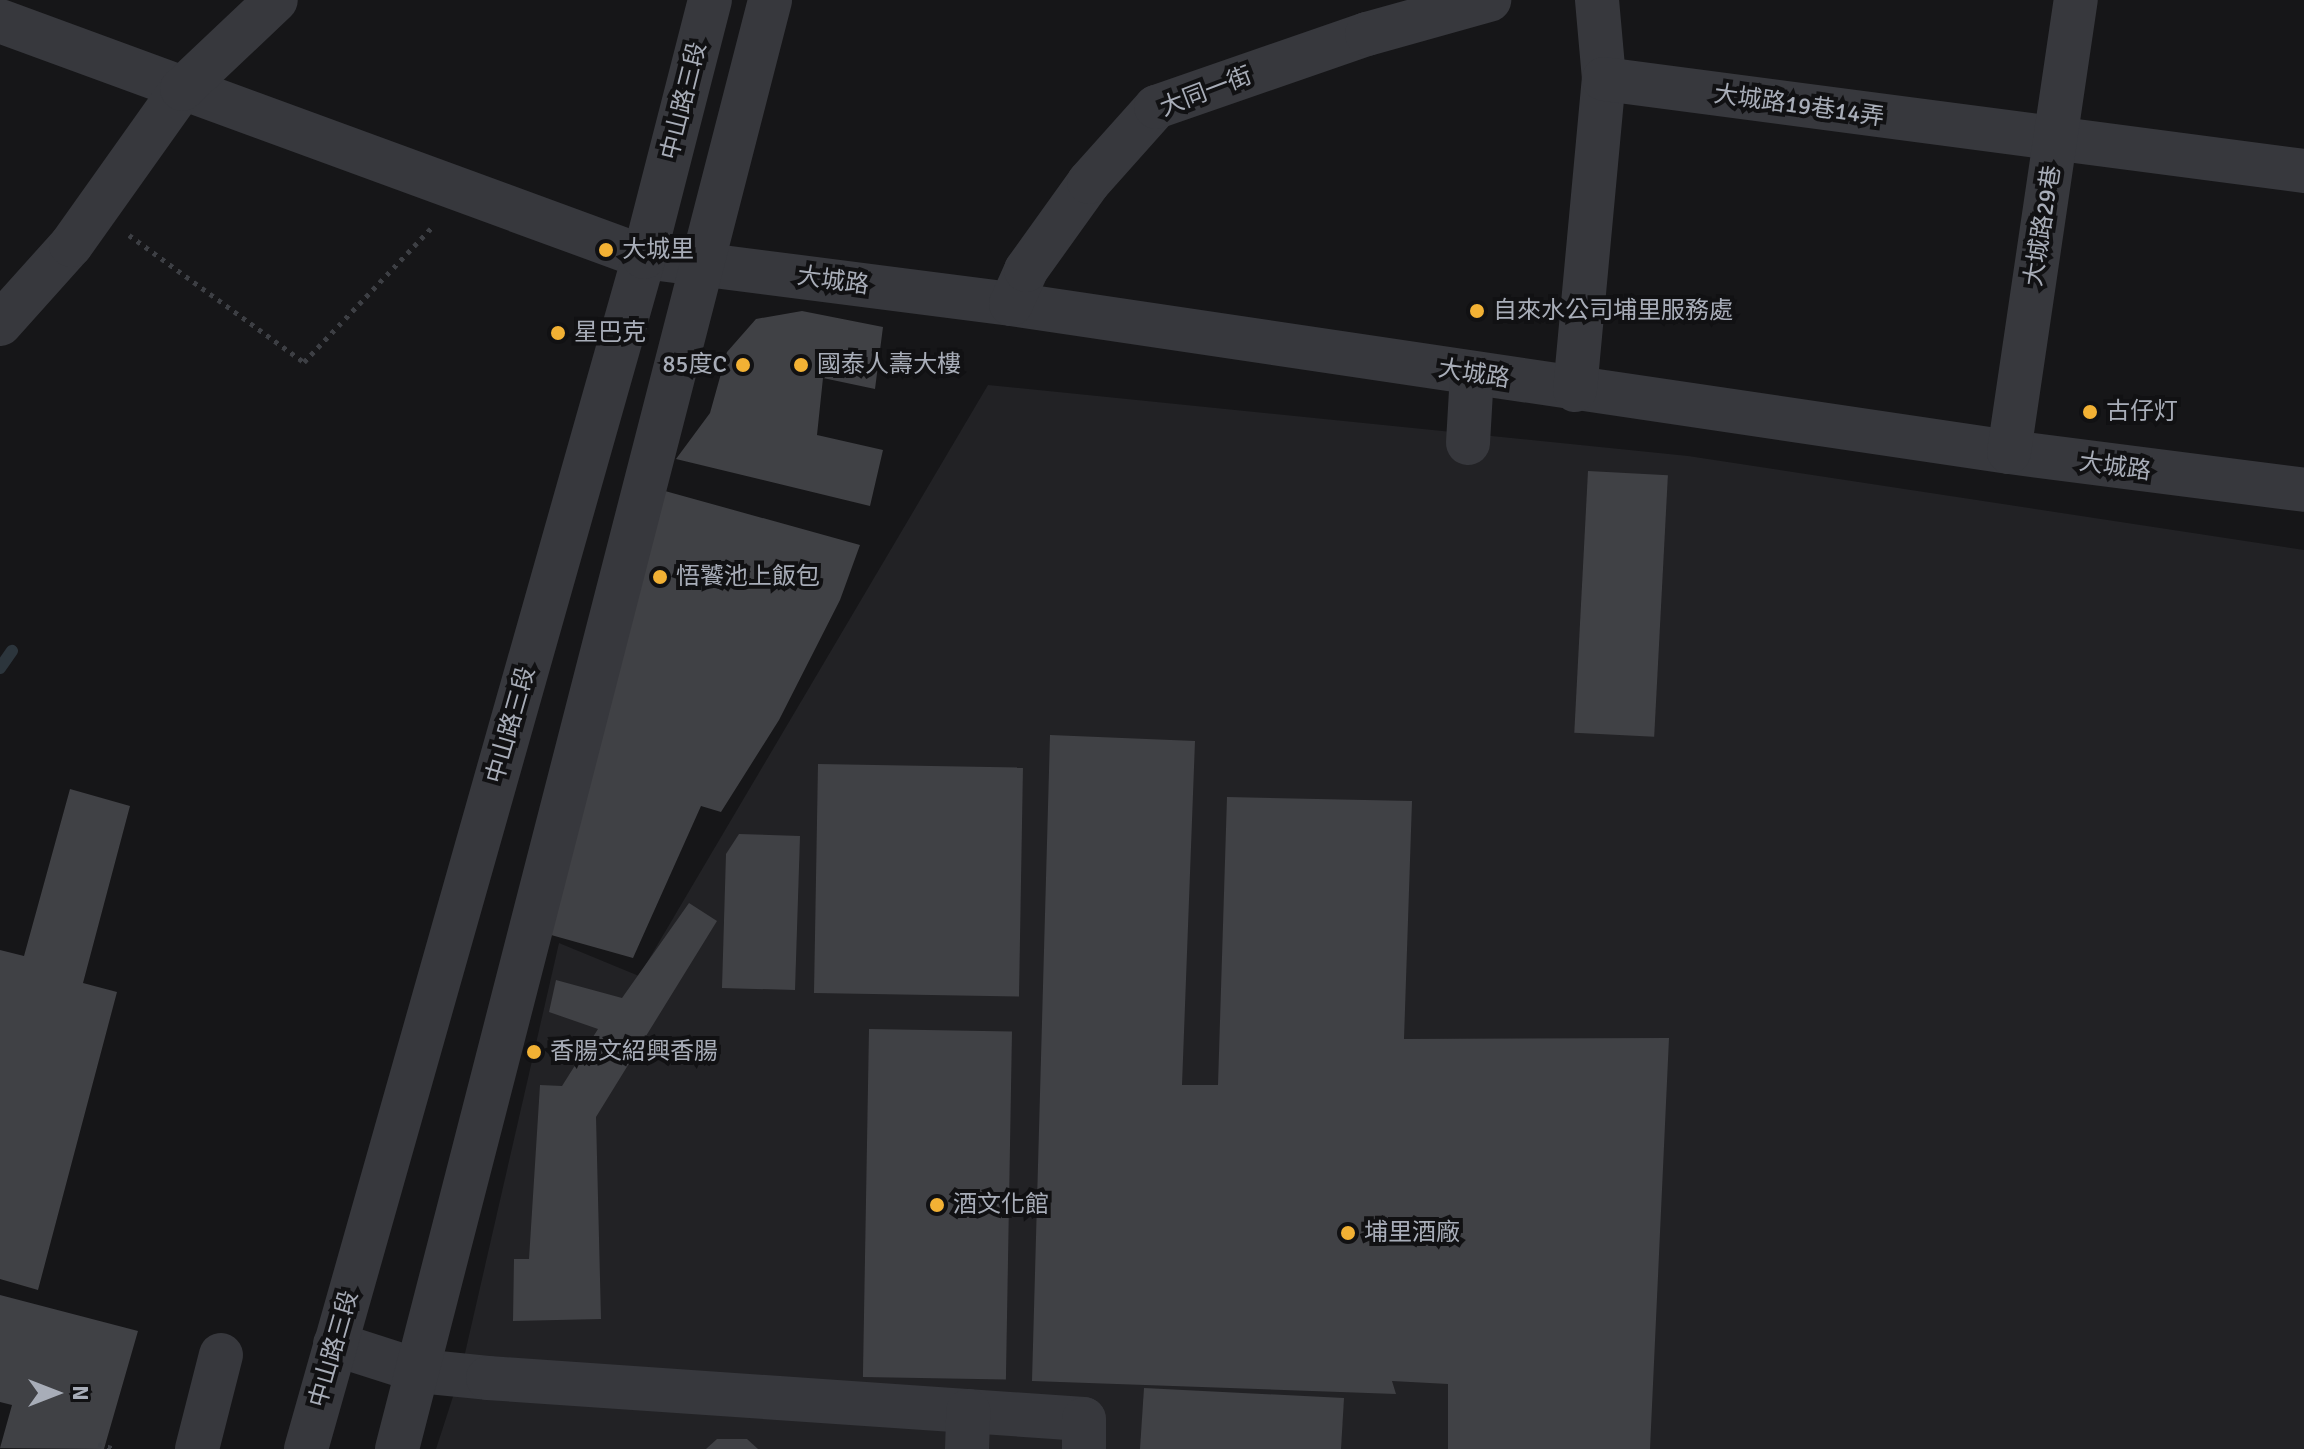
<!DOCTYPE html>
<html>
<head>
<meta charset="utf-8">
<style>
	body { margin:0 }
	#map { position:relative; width:2304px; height:1449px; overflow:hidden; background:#161618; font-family:Signika,"Noto Sans TC",sans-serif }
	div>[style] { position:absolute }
	.built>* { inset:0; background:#222225 }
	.stream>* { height:12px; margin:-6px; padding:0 6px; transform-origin:6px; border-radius:6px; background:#2c353c }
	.building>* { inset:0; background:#404145; transform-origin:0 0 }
	.path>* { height:5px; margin-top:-2.5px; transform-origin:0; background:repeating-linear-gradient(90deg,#3d3f44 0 4px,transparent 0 10px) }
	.minor>* { height:44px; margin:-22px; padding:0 22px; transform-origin:22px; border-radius:22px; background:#37383d }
	.dots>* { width:22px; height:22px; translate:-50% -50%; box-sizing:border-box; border:4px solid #111113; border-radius:50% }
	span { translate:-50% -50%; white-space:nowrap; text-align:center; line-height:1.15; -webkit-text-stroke:8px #111113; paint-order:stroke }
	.street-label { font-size:24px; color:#a8adb8 }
	.poi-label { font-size:24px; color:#a8adb8 }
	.left { translate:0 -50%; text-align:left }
	.right { translate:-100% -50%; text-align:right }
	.north { position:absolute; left:16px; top:1353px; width:80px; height:80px; -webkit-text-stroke:6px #111113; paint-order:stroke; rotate:90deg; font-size:22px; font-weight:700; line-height:32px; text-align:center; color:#a8adb8 }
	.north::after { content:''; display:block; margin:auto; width:28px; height:36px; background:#a8adb8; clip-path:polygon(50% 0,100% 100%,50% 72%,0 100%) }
</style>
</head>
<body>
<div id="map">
	<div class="built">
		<div style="clip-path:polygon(988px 385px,1688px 456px,2304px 550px,2304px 1449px,436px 1449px,460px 1375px,559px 943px,639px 976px)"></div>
	</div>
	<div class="stream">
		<div style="left:0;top:668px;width:21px;rotate:-55deg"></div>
	</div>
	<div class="building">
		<div style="clip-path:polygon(802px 311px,883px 327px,875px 389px,823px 378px,817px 435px,883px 450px,870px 506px,676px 459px,710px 413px,727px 352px,756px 319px)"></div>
		<div style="left:1588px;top:471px;width:80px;height:262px;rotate:3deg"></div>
		<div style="clip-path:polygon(665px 491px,860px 545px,840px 600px,779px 720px,721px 812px,701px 806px,633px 958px,544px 933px)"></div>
		<div style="clip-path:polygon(1050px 735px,1195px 741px,1182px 1085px,1218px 1085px,1227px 797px,1412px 801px,1404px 1039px,1669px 1038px,1650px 1449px,1448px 1449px,1448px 1384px,1392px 1381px,1396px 1394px,1032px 1381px)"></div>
		<div style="left:818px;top:764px;width:205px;height:229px;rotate:1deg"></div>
		<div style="clip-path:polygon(70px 789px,130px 806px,83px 983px,117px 992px,38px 1290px,0 1279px,0 950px,24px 956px)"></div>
		<div style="clip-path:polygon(739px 834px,800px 836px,795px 990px,722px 988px,726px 854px)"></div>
		<div style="clip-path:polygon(689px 903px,717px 921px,596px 1117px,601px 1319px,513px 1321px,514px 1259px,529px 1259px,540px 1085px,562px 1086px,598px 1029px,549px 1012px,556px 980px,622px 998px)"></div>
		<div style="left:869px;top:1029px;width:143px;height:348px;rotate:1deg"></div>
		<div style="clip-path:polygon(0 1295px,138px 1331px,104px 1449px,0 1448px,12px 1405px,0 1402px)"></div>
		<div style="clip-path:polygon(1144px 1388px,1344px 1398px,1341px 1449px,1140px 1449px)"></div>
		<div style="clip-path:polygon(717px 1439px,747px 1439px,758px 1449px,706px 1449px)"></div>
	</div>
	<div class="path">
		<div style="left:129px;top:235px;width:216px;rotate:36deg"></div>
		<div style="left:304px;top:362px;width:189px;rotate:-46.5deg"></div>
		<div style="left:98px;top:1444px;width:17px;rotate:17deg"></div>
	</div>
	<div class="minor">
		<div style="left:1597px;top:0;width:79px;rotate:84.9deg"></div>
		<div style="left:0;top:21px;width:686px;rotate:20.13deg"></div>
		<div style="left:644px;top:257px;width:370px;rotate:7.3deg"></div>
		<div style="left:1011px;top:304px;width:1009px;rotate:8.44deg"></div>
		<div style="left:2009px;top:452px;width:297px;rotate:7.3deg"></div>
		<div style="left:1011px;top:304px;width:37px;rotate:-66deg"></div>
		<div style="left:1026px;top:270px;width:108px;rotate:-54.4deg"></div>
		<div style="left:1089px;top:182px;width:101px;rotate:-48.2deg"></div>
		<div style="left:1156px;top:107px;width:223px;rotate:-19.1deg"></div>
		<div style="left:1367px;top:34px;width:127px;rotate:-15.6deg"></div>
		<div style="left:0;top:324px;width:106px;rotate:-48.1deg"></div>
		<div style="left:71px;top:245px;width:191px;rotate:-54.6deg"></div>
		<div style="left:182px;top:89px;width:129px;rotate:-43.4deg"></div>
		<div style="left:1575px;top:390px;width:312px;rotate:-84.7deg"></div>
		<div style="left:1604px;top:79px;width:706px;rotate:7.49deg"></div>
		<div style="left:1468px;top:443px;width:69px;rotate:-86.7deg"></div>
		<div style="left:2009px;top:452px;width:457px;rotate:-81.6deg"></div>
		<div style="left:335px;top:1344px;width:88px;rotate:17.8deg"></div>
		<div style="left:419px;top:1371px;width:69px;rotate:5.8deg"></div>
		<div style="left:488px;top:1378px;width:597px;rotate:3.94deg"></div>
		<div style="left:1084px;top:1419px;width:30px;rotate:90deg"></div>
		<div style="left:197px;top:1449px;width:97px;rotate:-75.7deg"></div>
		<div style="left:306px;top:1449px;width:1239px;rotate:-74.17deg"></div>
		<div style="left:644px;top:257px;width:265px;rotate:-75.6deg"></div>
		<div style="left:397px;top:1449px;width:1496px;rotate:-75.56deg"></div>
		<div style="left:967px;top:1449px;width:38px;rotate:-88deg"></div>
	</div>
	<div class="dots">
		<div style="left:606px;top:250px;background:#f2b134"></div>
		<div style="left:1477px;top:311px;background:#f2b134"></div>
		<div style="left:558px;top:333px;background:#f2b134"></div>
		<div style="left:743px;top:365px;background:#f2b134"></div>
		<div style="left:801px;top:365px;background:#f2b134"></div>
		<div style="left:2090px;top:412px;background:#f2b134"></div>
		<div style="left:660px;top:577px;background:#f2b134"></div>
		<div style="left:534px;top:1052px;background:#f2b134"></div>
		<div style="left:937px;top:1205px;background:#f2b134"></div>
		<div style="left:1348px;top:1233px;background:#f2b134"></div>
	</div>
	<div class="street-label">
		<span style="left:1206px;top:92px;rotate:-21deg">大同一街</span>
		<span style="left:684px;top:101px;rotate:-76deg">中山路三段</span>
		<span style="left:1799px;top:106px;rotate:8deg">大城路19巷14弄</span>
		<span style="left:2043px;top:226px;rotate:-81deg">大城路29巷</span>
		<span style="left:833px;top:281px;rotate:8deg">大城路</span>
		<span style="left:1474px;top:374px;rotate:9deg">大城路</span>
		<span style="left:2115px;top:467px;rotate:8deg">大城路</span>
		<span style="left:511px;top:725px;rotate:-74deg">中山路三段</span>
		<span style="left:334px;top:1349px;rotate:-74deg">中山路三段</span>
	</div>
	<div class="poi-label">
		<span class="left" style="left:622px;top:250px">大城里</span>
		<span class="left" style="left:1493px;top:311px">自來水公司埔里服務處</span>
		<span class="left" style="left:574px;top:333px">星巴克</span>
		<span class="right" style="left:727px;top:365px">85度C</span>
		<span class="left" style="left:817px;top:365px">國泰人壽大樓</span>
		<span class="left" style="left:2106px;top:412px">古仔灯</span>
		<span class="left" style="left:676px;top:577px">悟饕池上飯包</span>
		<span class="left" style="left:550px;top:1052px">香腸文紹興香腸</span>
		<span class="left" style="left:953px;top:1205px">酒文化館</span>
		<span class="left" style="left:1364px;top:1233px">埔里酒廠</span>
	</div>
	<div class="north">N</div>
</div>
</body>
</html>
